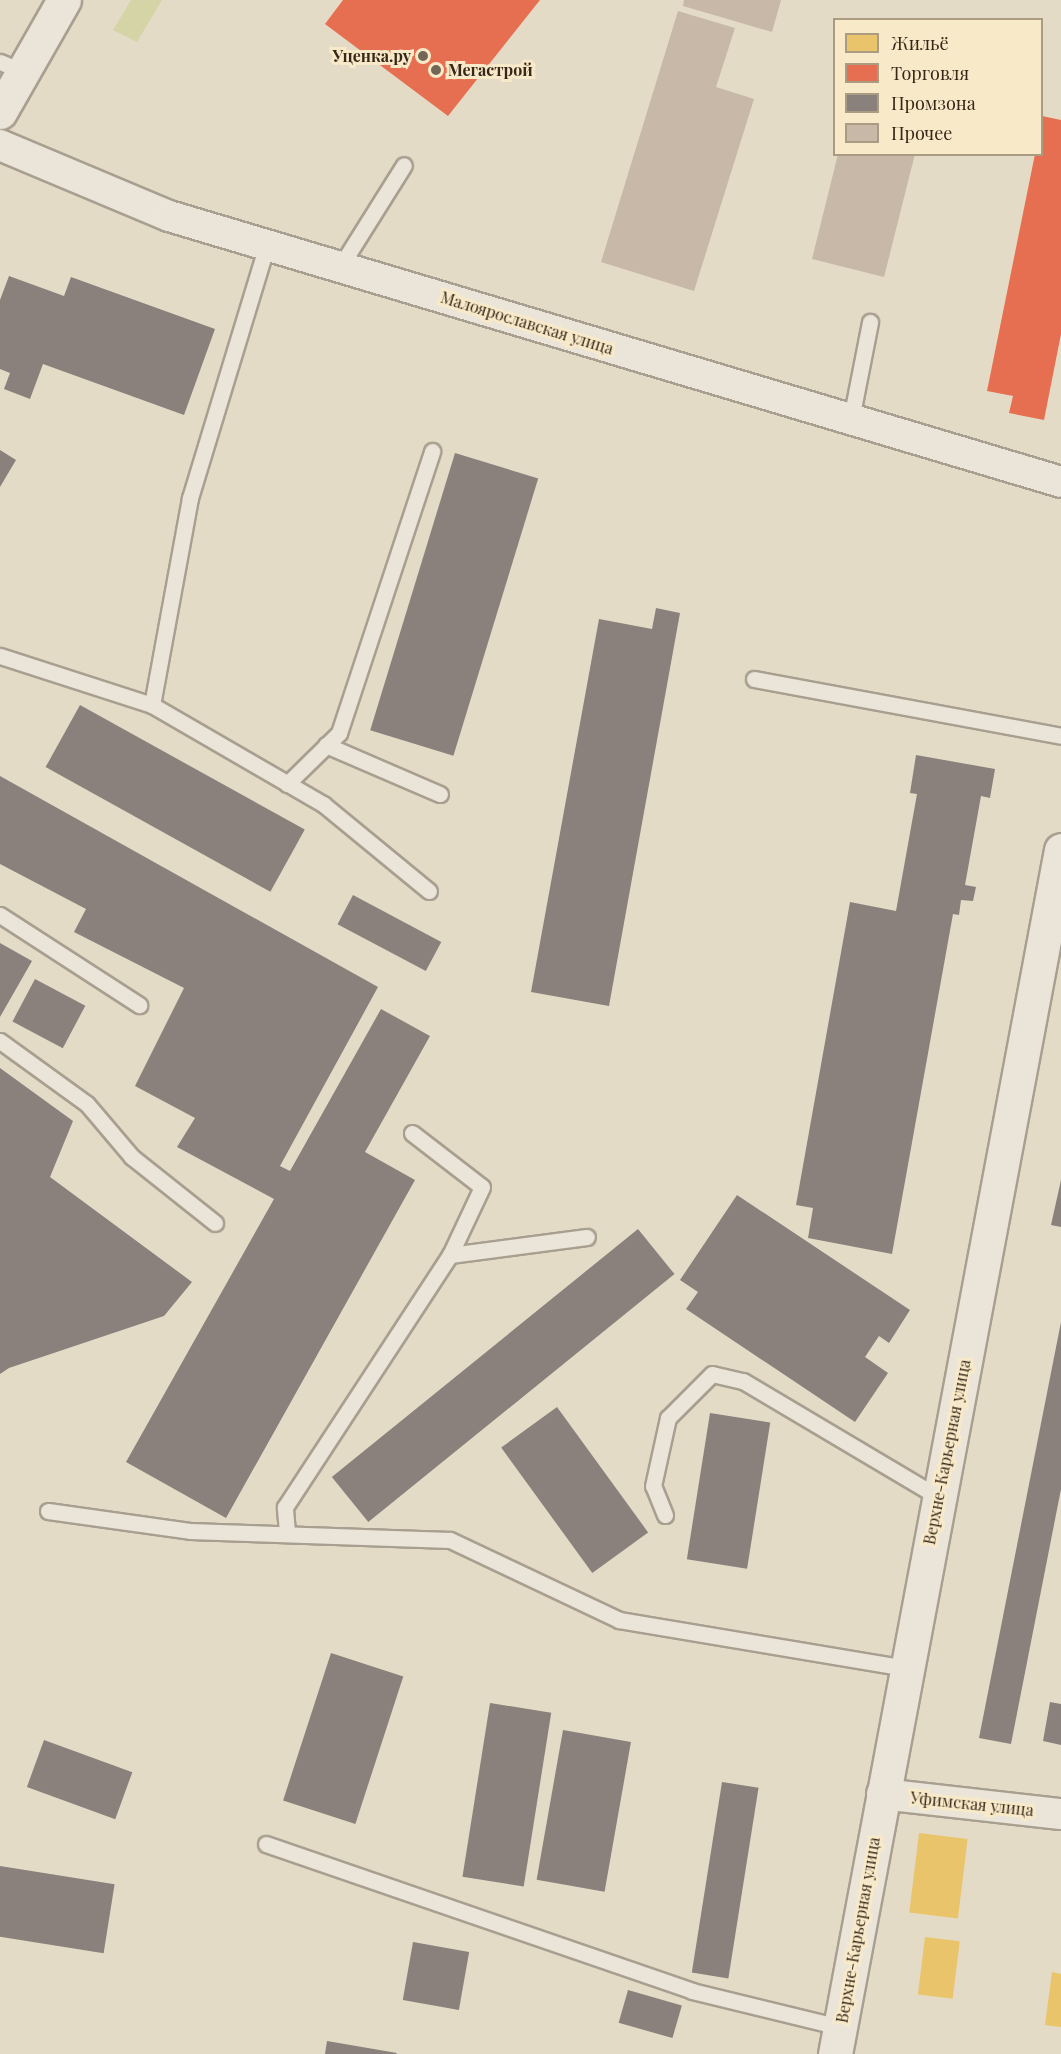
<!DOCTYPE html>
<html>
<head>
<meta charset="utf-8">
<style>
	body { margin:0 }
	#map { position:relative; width:1061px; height:2054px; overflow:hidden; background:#e4dbc6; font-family:"Playfair Display",serif }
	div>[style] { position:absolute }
	.green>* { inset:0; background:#d4d4a7 }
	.homes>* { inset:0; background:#e9c46a; transform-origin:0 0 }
	.shops>* { inset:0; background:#e76f51 }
	.industry>* { inset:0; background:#8a817c; transform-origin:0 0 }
	.building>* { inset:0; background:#c8b8a7 }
	.roads { filter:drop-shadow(2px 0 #a89f90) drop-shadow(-2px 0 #a89f90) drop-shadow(0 2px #a89f90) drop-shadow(0 -2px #a89f90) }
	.service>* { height:15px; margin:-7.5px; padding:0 7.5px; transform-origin:7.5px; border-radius:7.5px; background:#ebe5d9 }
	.minor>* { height:30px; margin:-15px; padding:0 15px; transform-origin:15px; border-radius:15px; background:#ebe5d9 }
	.tertiary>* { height:33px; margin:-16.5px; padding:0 16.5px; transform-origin:16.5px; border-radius:16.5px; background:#ebe5d9 }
	.dots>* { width:16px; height:16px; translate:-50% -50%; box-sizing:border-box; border:3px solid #f8eac9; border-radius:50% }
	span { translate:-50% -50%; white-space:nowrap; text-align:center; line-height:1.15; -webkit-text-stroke:6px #f8eac9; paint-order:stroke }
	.poi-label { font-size:16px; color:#362719; font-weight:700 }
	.right { translate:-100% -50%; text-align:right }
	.left { translate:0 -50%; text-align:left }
	.street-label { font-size:16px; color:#362719 }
	.legend { position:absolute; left:833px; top:18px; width:210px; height:138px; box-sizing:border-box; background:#f8eac9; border:2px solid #aa9c83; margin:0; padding:8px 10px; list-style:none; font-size:18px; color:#362719 }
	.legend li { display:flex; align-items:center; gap:12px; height:30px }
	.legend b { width:30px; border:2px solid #aa9c83 }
</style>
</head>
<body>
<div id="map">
	<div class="green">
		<div style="clip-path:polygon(131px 0,162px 0,137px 42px,113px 30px)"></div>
	</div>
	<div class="homes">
		<div style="left:919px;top:1833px;width:49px;height:80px;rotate:7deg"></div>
		<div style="left:925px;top:1937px;width:35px;height:58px;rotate:7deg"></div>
		<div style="clip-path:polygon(1052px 1972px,1061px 1974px,1061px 2027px,1045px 2025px)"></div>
	</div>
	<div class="shops">
		<div style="clip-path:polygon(343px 0,540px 0,448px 116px,325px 24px)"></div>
		<div style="clip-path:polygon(1042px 116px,1061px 120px,1061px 334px,1044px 420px,1009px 413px,1013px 396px,987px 391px,1035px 154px,1042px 154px)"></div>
	</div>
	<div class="industry">
		<div style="clip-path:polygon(9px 276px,64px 296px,71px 277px,215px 329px,184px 415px,43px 364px,30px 399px,4px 389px,10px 373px,0 369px,0 300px)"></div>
		<div style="clip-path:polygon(0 450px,16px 460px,0 487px)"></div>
		<div style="left:455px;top:453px;width:87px;height:290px;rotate:17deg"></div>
		<div style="clip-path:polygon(656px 608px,680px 613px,609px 1006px,531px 992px,599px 619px,652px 629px)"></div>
		<div style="left:80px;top:705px;width:257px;height:71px;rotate:29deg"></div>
		<div style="clip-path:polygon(916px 755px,995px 769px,990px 798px,981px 796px,965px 885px,976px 887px,973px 901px,961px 900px,959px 915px,953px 914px,892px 1254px,808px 1238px,813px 1208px,796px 1205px,850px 902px,896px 911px,917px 794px,910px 793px)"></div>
		<div style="clip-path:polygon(0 776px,378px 987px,280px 1166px,290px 1171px,381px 1009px,430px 1036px,365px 1152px,415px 1180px,226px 1518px,126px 1462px,274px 1199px,177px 1147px,195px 1118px,135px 1086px,184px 988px,74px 932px,86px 909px,0 864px)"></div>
		<div style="left:353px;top:895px;width:100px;height:33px;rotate:28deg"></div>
		<div style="clip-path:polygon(0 943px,32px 961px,0 1017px)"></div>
		<div style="left:35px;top:979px;width:57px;height:48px;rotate:28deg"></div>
		<div style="clip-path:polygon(0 1068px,73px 1121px,50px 1177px,192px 1282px,164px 1316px,9px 1368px,0 1374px)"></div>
		<div style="clip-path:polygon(1061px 1180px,1061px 1227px,1051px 1225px)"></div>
		<div style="clip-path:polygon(737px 1195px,910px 1310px,889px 1343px,879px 1336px,865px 1357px,888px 1373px,855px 1422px,686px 1309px,698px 1292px,680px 1280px)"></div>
		<div style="left:638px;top:1229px;width:58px;height:394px;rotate:51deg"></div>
		<div style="clip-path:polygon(1061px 1322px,1061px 1489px,1011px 1744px,979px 1738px)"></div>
		<div style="left:557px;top:1407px;width:155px;height:69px;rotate:54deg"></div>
		<div style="left:710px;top:1413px;width:61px;height:148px;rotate:9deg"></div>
		<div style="left:331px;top:1653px;width:76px;height:155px;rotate:18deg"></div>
		<div style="clip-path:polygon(1050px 1702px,1061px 1704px,1061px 1745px,1043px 1741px)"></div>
		<div style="left:490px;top:1703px;width:62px;height:176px;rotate:9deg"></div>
		<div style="left:563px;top:1730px;width:69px;height:152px;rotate:10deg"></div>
		<div style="left:44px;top:1740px;width:94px;height:50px;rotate:20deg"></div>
		<div style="left:722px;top:1782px;width:37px;height:193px;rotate:9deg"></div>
		<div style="left:0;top:1866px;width:116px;height:70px;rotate:9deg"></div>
		<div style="left:413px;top:1942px;width:57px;height:59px;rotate:10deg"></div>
		<div style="left:628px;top:1990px;width:56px;height:34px;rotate:16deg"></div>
		<div style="clip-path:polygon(327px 2041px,397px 2053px,396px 2054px,325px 2054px)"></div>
	</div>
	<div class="building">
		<div style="clip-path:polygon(684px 0,781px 0,772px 32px,683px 6px)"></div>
		<div style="clip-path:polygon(678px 11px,735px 28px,716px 87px,754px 99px,694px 291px,601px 262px)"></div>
		<div style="clip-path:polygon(838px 154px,915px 154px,884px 277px,812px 259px)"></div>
	</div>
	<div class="roads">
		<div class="service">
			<div style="left:0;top:62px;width:25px;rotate:23deg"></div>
			<div style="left:340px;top:267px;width:120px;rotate:-57.9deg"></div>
			<div style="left:851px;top:419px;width:99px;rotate:-78.9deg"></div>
			<div style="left:0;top:656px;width:160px;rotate:17.9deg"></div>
			<div style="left:152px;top:705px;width:198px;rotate:30.1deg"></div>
			<div style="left:323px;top:804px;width:137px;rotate:39.4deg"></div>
			<div style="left:754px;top:679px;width:312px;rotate:10.5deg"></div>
			<div style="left:152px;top:705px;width:210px;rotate:-79.6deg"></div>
			<div style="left:190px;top:498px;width:264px;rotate:-73.1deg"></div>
			<div style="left:326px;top:745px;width:124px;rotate:23.3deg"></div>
			<div style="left:287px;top:784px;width:73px;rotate:-44.4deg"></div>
			<div style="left:339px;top:733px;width:297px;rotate:-71.7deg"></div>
			<div style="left:0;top:915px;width:166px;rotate:32.9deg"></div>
			<div style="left:0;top:1041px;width:107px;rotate:35.9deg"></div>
			<div style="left:87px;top:1104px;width:70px;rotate:49.7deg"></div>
			<div style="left:132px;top:1157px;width:106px;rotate:38.5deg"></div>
			<div style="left:412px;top:1133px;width:88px;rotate:37.6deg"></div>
			<div style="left:482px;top:1187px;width:75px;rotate:115.2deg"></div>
			<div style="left:48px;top:1511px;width:143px;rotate:8deg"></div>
			<div style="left:190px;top:1531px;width:260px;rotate:2deg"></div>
			<div style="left:450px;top:1540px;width:187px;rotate:25.3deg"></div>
			<div style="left:619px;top:1620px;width:291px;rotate:9.5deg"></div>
			<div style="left:665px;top:1515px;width:31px;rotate:-112deg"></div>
			<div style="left:653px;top:1486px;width:70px;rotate:-77.6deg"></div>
			<div style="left:668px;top:1418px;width:62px;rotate:-45deg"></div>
			<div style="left:712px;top:1374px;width:32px;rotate:13deg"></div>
			<div style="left:743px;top:1381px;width:227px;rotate:30.7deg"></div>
			<div style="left:287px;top:1532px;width:25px;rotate:-95deg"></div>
			<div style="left:285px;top:1507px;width:301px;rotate:-56.8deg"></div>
			<div style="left:450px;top:1255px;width:138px;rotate:-7.5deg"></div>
			<div style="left:266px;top:1844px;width:451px;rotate:19deg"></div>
			<div style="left:692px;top:1991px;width:152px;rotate:13.7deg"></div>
		</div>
		<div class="minor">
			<div style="left:0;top:145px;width:183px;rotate:22.8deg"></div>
			<div style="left:169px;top:216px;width:931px;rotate:16.6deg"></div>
			<div style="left:882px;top:1794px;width:180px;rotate:6.4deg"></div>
		</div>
		<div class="tertiary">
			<div style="left:0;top:112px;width:129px;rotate:-60.3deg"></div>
			<div style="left:835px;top:2054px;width:1225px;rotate:-79.37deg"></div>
		</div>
	</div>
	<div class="dots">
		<div style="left:423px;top:56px;background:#736656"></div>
		<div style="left:436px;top:70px;background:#736656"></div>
	</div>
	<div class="poi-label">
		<span class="right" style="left:411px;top:56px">Уценка.ру</span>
		<span class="left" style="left:448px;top:70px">Мегастрой</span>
	</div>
	<div class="street-label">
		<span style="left:527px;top:323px;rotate:17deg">Малоярославская улица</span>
		<span style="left:947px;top:1452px;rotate:-79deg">Верхне-Карьерная улица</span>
		<span style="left:972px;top:1804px;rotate:6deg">Уфимская улица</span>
		<span style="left:858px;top:1930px;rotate:-80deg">Верхне-Карьерная улица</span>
	</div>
	<ul class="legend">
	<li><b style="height:16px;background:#e9c46a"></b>Жильё</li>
	<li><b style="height:16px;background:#e76f51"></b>Торговля</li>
	<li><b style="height:16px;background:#8a817c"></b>Промзона</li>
	<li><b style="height:16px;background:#c8b8a7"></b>Прочее</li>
	</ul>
</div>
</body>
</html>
